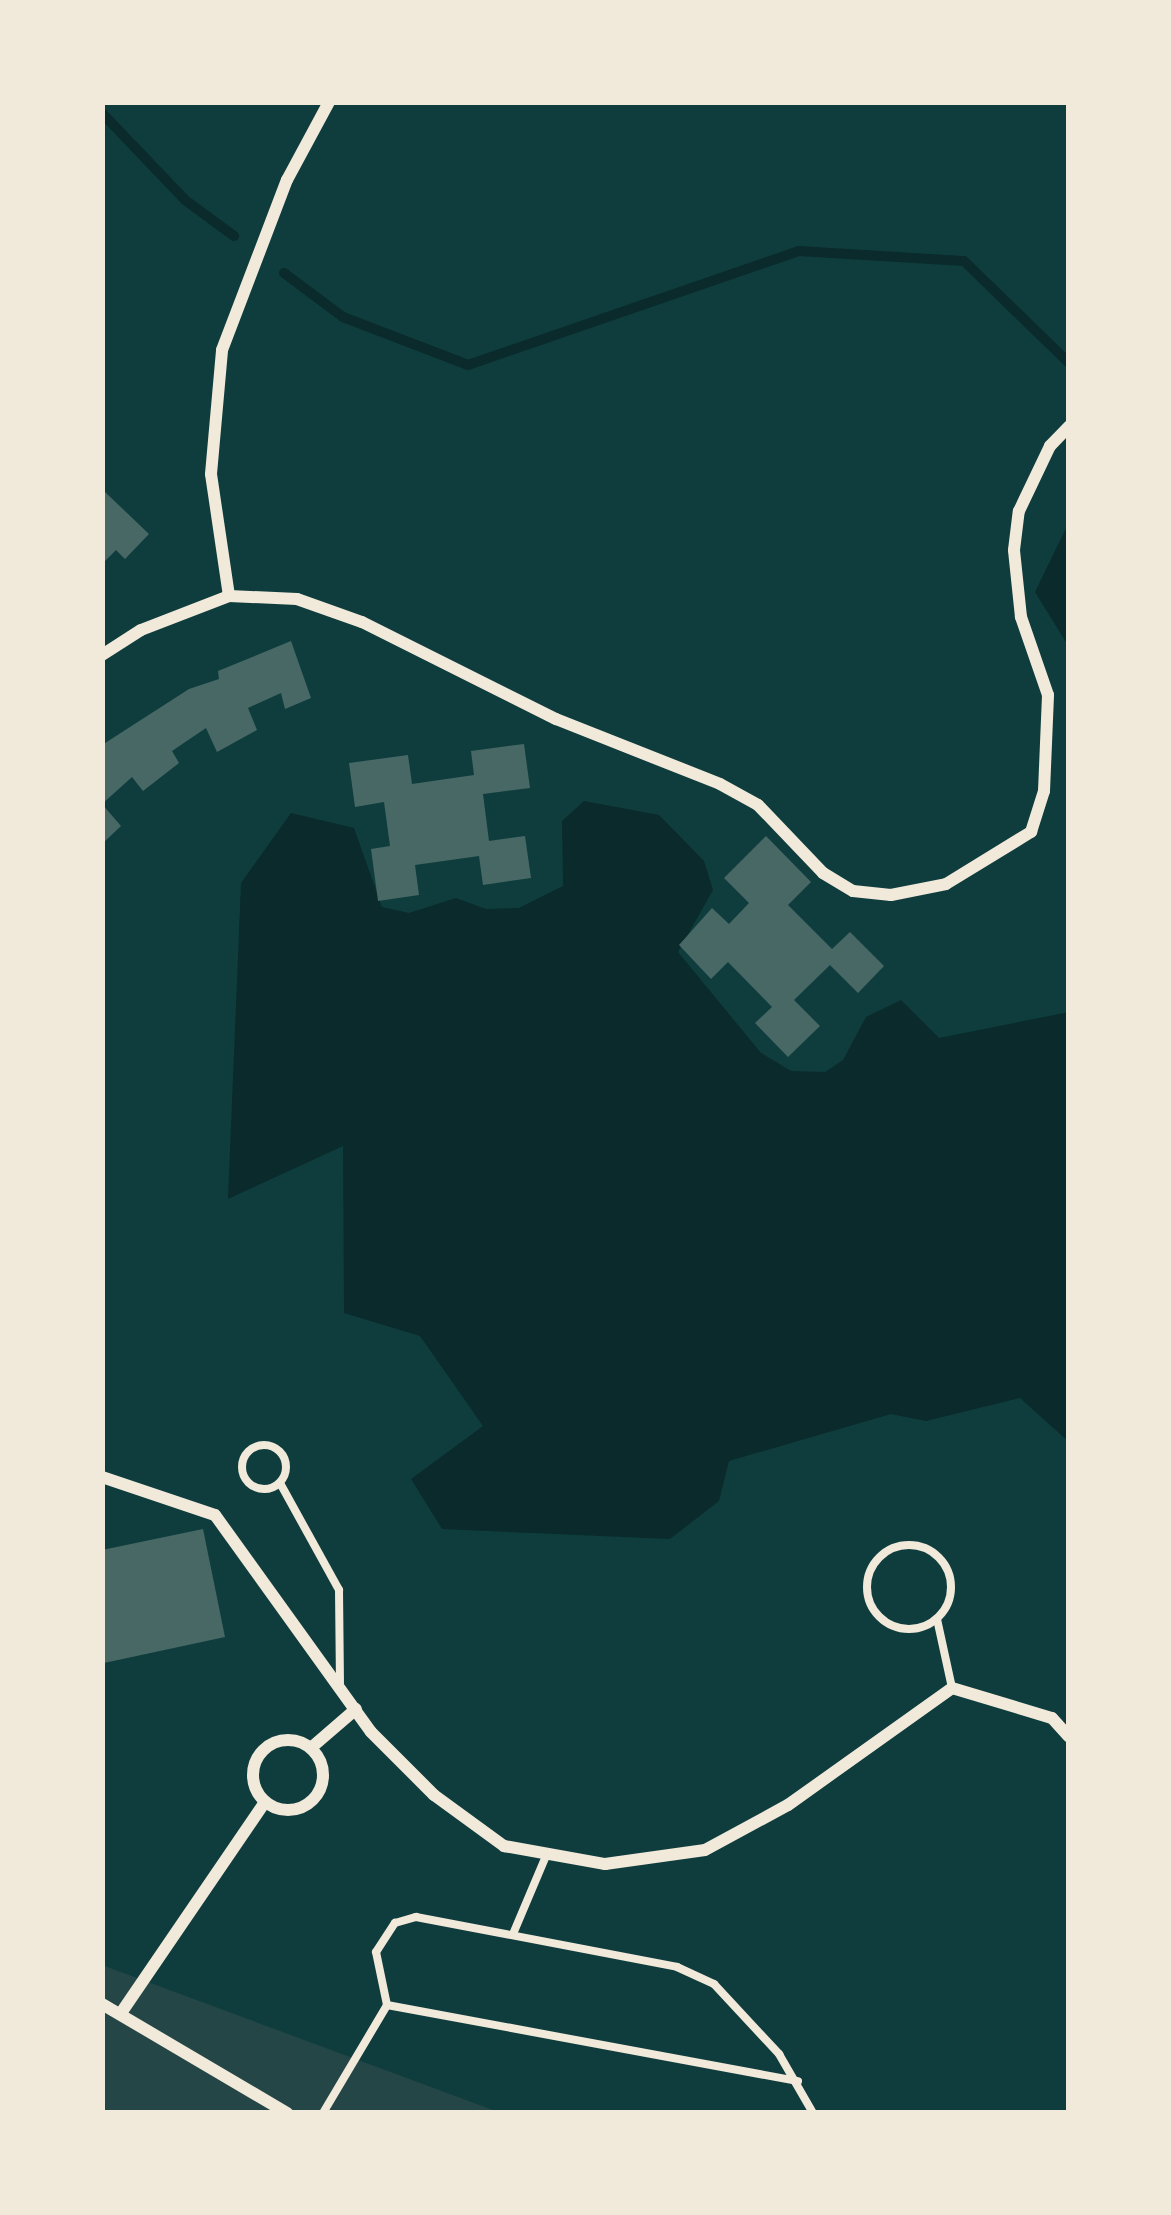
<!DOCTYPE html>
<html>
<head>
<meta charset="utf-8">
<style>
	body { margin:0 }
	#map { position:relative; width:1171px; height:2215px; overflow:hidden; background:#0f3d3e; font-family:Mulish,sans-serif }
	div>[style] { position:absolute }
	.green>* { inset:0; background:#244646 }
	.water>* { inset:0; background:#0a2a2b }
	.stream>* { height:10px; margin:-5px; padding:0 5px; transform-origin:5px; border-radius:5px; background:#0a2a2b }
	.building>* { inset:0; background:#486865 }
	.service>* { height:8px; margin:-4px; padding:0 4px; transform-origin:4px; border-radius:4px; background:#f1e9da }
	.service>.ring { margin:-4px; padding:0; box-sizing:content-box; background:none; border:8px solid #f1e9da; border-radius:50% }
	.minor>* { height:12px; margin:-6px; padding:0 6px; transform-origin:6px; border-radius:6px; background:#f1e9da }
	.minor>.ring { margin:-6px; padding:0; box-sizing:content-box; background:none; border:12px solid #f1e9da; border-radius:50% }
	span { translate:-50% -50%; white-space:nowrap; text-align:center; line-height:1.15; -webkit-text-stroke:9px #f1e9da; paint-order:stroke }
	.frame { position:absolute; inset:0; border:105px solid #f1e9da; pointer-events:none }
</style>
</head>
<body>
<div id="map">
	<div class="green">
		<div style="clip-path:polygon(102px 1965px,501px 2113px,102px 2113px)"></div>
	</div>
	<div class="water">
		<div style="clip-path:polygon(1069px 522px,1069px 647px,1035px 592px)"></div>
		<div style="clip-path:polygon(584px 801px,659px 815px,704px 861px,713px 890px,678px 952px,761px 1053px,791px 1071px,825px 1072px,843px 1060px,866px 1017px,901px 1000px,939px 1038px,1069px 1012px,1069px 1442px,1020px 1398px,926px 1421px,891px 1414px,729px 1461px,719px 1501px,670px 1539px,442px 1529px,411px 1479px,483px 1426px,420px 1336px,344px 1313px,343px 1146px,228px 1199px,241px 883px,291px 813px,354px 828px,382px 907px,409px 913px,456px 898px,486px 909px,519px 908px,563px 886px,562px 821px)"></div>
	</div>
	<div class="stream">
		<div style="left:102px;top:113px;width:120px;rotate:46.3deg"></div>
		<div style="left:185px;top:200px;width:61px;rotate:36.3deg"></div>
		<div style="left:284px;top:273px;width:74px;rotate:36.7deg"></div>
		<div style="left:343px;top:317px;width:134px;rotate:21deg"></div>
		<div style="left:468px;top:365px;width:350px;rotate:-19deg"></div>
		<div style="left:799px;top:251px;width:165px;rotate:3.5deg"></div>
		<div style="left:964px;top:261px;width:146px;rotate:44.2deg"></div>
	</div>
	<div class="building">
		<div style="clip-path:polygon(105px 492px,149px 534px,125px 559px,116px 550px,102px 564px)"></div>
		<div style="clip-path:polygon(291px 641px,311px 698px,285px 709px,281px 693px,248px 708px,257px 730px,217px 752px,206px 728px,172px 751px,179px 763px,143px 791px,132px 777px,102px 804px,102px 745px,189px 689px,219px 679px,218px 671px)"></div>
		<div style="clip-path:polygon(524px 744px,530px 788px,483px 794px,489px 841px,525px 836px,531px 878px,483px 885px,479px 856px,415px 865px,419px 895px,378px 901px,371px 849px,390px 846px,384px 802px,355px 807px,349px 763px,408px 755px,412px 784px,474px 775px,471px 751px)"></div>
		<div style="clip-path:polygon(102px 804px,121px 826px,102px 844px)"></div>
		<div style="clip-path:polygon(766px 836px,811px 882px,788px 905px,832px 949px,850px 932px,884px 966px,858px 993px,830px 965px,794px 1000px,820px 1026px,788px 1057px,755px 1023px,772px 1007px,728px 962px,711px 979px,679px 945px,712px 908px,729px 924px,749px 903px,724px 878px)"></div>
		<div style="clip-path:polygon(203px 1529px,225px 1637px,104px 1663px,102px 1550px)"></div>
	</div>
	<div class="service">
		<div class="ring" style="left:242px;top:1445px;width:36px;height:36px"></div>
		<div style="left:280px;top:1483px;width:122px;rotate:61.1deg"></div>
		<div style="left:339px;top:1590px;width:94px;rotate:89.4deg"></div>
		<div class="ring" style="left:867px;top:1545px;width:76px;height:76px"></div>
		<div style="left:937px;top:1619px;width:71px;rotate:77.7deg"></div>
		<div style="left:513px;top:1934px;width:85px;rotate:-67.1deg"></div>
		<div style="left:387px;top:2005px;width:418px;rotate:10.5deg"></div>
		<div style="left:323px;top:2113px;width:126px;rotate:-59.3deg"></div>
		<div style="left:387px;top:2005px;width:54px;rotate:-101.7deg"></div>
		<div style="left:376px;top:1952px;width:35px;rotate:-57deg"></div>
		<div style="left:395px;top:1923px;width:22px;rotate:-16deg"></div>
		<div style="left:416px;top:1917px;width:266px;rotate:10.8deg"></div>
		<div style="left:677px;top:1967px;width:41px;rotate:24.7deg"></div>
		<div style="left:714px;top:1984px;width:96px;rotate:47.1deg"></div>
		<div style="left:779px;top:2054px;width:68px;rotate:60deg"></div>
	</div>
	<div class="minor">
		<div style="left:229px;top:596px;width:68px;rotate:2.5deg"></div>
		<div style="left:297px;top:599px;width:69px;rotate:19.5deg"></div>
		<div style="left:362px;top:622px;width:217px;rotate:26.6deg"></div>
		<div style="left:556px;top:719px;width:176px;rotate:21.6deg"></div>
		<div style="left:720px;top:784px;width:43px;rotate:28.9deg"></div>
		<div style="left:758px;top:805px;width:94px;rotate:46.3deg"></div>
		<div style="left:823px;top:873px;width:35px;rotate:31deg"></div>
		<div style="left:853px;top:891px;width:38px;rotate:6deg"></div>
		<div style="left:891px;top:895px;width:56px;rotate:-11.3deg"></div>
		<div style="left:946px;top:884px;width:100px;rotate:-31.5deg"></div>
		<div style="left:1031px;top:832px;width:43px;rotate:-72.4deg"></div>
		<div style="left:1044px;top:791px;width:96px;rotate:-87.6deg"></div>
		<div style="left:1048px;top:695px;width:83px;rotate:-109.1deg"></div>
		<div style="left:1021px;top:617px;width:67px;rotate:-96deg"></div>
		<div style="left:1014px;top:550px;width:39px;rotate:-83deg"></div>
		<div style="left:1019px;top:511px;width:72px;rotate:-64.5deg"></div>
		<div style="left:1050px;top:446px;width:28px;rotate:-46deg"></div>
		<div style="left:102px;top:655px;width:46px;rotate:-32.7deg"></div>
		<div style="left:141px;top:630px;width:94px;rotate:-21.1deg"></div>
		<div style="left:229px;top:596px;width:123px;rotate:-98.4deg"></div>
		<div style="left:211px;top:474px;width:124px;rotate:-84.9deg"></div>
		<div style="left:222px;top:350px;width:182px;rotate:-69.1deg"></div>
		<div style="left:287px;top:180px;width:89px;rotate:-61.7deg"></div>
		<div style="left:102px;top:1477px;width:119px;rotate:18.6deg"></div>
		<div style="left:215px;top:1515px;width:267px;rotate:54.3deg"></div>
		<div style="left:371px;top:1732px;width:89px;rotate:45deg"></div>
		<div style="left:434px;top:1795px;width:87px;rotate:36.1deg"></div>
		<div style="left:504px;top:1846px;width:103px;rotate:10.1deg"></div>
		<div style="left:605px;top:1864px;width:101px;rotate:-8deg"></div>
		<div style="left:705px;top:1850px;width:94px;rotate:-28.5deg"></div>
		<div style="left:788px;top:1805px;width:201px;rotate:-35.5deg"></div>
		<div style="left:952px;top:1688px;width:104px;rotate:16.7deg"></div>
		<div style="left:1052px;top:1718px;width:25px;rotate:48deg"></div>
		<div class="ring" style="left:253px;top:1740px;width:58px;height:58px"></div>
		<div style="left:312px;top:1747px;width:58px;rotate:-40.8deg"></div>
		<div style="left:102px;top:2004px;width:215px;rotate:30.5deg"></div>
		<div style="left:121px;top:2013px;width:255px;rotate:-55.7deg"></div>
	</div>
	<div class="frame"></div>
</div>
</body>
</html>
